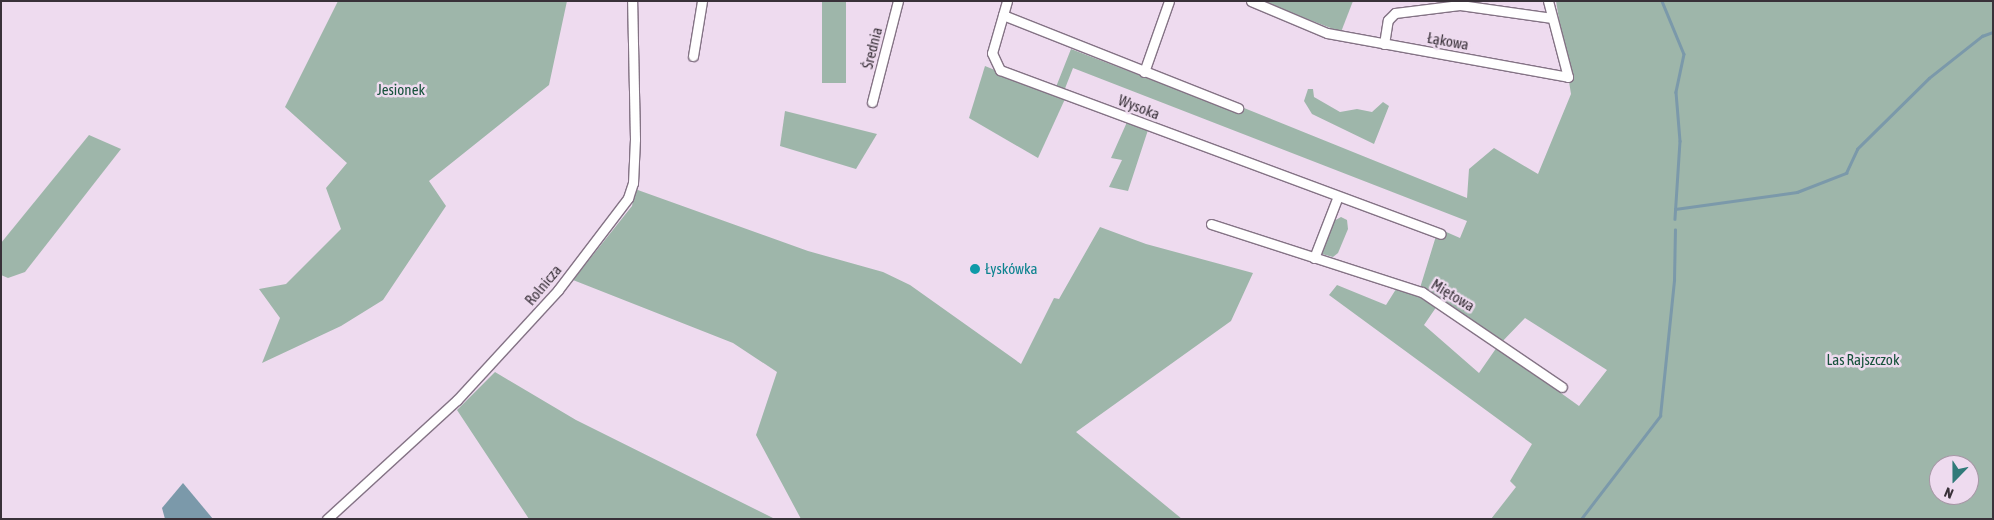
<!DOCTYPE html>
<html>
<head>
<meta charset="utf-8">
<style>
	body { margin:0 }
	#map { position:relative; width:1994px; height:520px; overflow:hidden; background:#eedbef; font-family:"Asap Condensed",sans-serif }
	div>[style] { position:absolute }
	.green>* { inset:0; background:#9eb6aa; transform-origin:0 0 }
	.water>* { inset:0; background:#7b99aa }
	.stream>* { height:2.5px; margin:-1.25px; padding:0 1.25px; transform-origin:1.25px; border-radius:1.25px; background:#7b99aa }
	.roads { filter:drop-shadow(1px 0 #847385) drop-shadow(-1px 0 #847385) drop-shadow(0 1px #847385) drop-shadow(0 -1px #847385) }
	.minor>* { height:9px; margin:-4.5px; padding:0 4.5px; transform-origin:4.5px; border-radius:4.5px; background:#fff }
	.dots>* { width:14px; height:14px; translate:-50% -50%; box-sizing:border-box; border:2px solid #eedbef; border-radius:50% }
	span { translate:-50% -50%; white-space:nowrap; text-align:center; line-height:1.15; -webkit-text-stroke:5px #eedbef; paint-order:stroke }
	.street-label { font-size:15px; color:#393139 }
	.park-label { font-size:15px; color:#18533c }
	.culture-label { font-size:15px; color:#0d838f }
	.left { translate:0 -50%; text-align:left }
	.frame { position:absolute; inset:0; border:2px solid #393139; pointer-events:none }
	.north { position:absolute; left:1929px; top:455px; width:50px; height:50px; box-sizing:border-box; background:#eedbef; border:1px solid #a697a6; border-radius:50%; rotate:202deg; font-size:14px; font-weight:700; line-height:20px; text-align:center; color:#393139 }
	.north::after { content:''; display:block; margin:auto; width:18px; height:22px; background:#317a79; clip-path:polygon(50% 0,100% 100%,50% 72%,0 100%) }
</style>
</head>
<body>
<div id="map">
	<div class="green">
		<div style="clip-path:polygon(338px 1px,567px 1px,549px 85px,429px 181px,446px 206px,383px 300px,341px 326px,262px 363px,280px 318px,259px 289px,286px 284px,341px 229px,326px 188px,347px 163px,285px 107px)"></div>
		<div style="left:822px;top:1px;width:24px;height:82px"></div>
		<div style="clip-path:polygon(1260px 1px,1353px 1px,1341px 32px)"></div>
		<div style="clip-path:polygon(evenodd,1556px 1px,1993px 1px,1993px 519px,1491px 519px,1516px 487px,1510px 481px,1532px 444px,1329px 295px,1337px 285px,1386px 305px,1398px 286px,1424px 297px,1437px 306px,1424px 325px,1479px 373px,1497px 347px,1420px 288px,1436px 236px,1443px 239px,1444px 231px,1460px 238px,1467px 221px,1073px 68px,1064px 91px,1056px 87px,1071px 49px,1241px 114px,1244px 108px,1467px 198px,1469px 169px,1494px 148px,1538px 174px,1571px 94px,1556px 1px,1525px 318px,1607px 370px,1579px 406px,1497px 347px,1525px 318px,1556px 1px,1939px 465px,1969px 465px,1969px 495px,1939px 495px,1939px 465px)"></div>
		<div style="clip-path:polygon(985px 66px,1065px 99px,1038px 158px,969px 118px)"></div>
		<div style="clip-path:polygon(1308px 89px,1313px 89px,1314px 97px,1340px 112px,1357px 109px,1372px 112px,1383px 102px,1389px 106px,1374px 144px,1312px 114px,1304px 101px)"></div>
		<div style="clip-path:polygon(785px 111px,877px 134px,856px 169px,780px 146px)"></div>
		<div style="clip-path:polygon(1127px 122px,1148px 130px,1128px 191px,1109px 187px,1122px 160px,1111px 158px)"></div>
		<div style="clip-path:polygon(89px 135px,121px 149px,25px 272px,8px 278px,1px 275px,1px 243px)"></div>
		<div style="clip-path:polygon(635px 189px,808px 251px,883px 272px,910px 285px,1021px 364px,1054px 298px,1059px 299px,1100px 227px,1146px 244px,1253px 273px,1231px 321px,1076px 432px,1182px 519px,801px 519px,756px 435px,777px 372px,733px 343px,573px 280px,632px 206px)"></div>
		<div style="clip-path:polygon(1341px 217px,1347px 220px,1348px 229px,1338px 253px,1333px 257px,1322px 254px,1330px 223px)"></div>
		<div style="clip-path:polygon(495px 372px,576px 420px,775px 519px,529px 519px,457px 410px)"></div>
	</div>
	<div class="water">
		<div style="clip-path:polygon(183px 483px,213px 519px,165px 519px,162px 508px)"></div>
	</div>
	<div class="stream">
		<div style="left:1662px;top:1px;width:57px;rotate:67.5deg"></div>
		<div style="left:1684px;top:54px;width:39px;rotate:102deg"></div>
		<div style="left:1676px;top:92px;width:49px;rotate:85.3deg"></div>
		<div style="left:1680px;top:141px;width:78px;rotate:93.7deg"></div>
		<div style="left:1675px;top:209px;width:123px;rotate:-7.9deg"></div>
		<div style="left:1797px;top:192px;width:53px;rotate:-21.2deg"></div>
		<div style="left:1846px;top:173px;width:26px;rotate:-65deg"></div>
		<div style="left:1857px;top:149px;width:101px;rotate:-44.6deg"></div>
		<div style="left:1929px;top:78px;width:68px;rotate:-38.4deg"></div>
		<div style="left:1982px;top:36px;width:12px;rotate:-20deg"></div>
		<div style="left:1581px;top:519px;width:130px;rotate:-52.5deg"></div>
		<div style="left:1660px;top:416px;width:137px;rotate:-84.1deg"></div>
		<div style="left:1674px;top:280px;width:50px;rotate:-88.9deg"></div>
	</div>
	<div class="roads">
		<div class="minor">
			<div style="left:1007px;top:1px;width:54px;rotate:106.1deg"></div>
			<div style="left:992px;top:53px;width:19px;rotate:65deg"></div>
			<div style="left:1000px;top:70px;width:470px;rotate:20.4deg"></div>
			<div style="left:1251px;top:1px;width:82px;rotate:22.8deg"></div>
			<div style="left:1327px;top:33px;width:245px;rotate:10.3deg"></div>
			<div style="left:1568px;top:77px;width:79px;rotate:-104.7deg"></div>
			<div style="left:1003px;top:15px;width:253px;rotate:21.6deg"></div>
			<div style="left:1384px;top:44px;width:24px;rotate:-81deg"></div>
			<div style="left:1388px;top:20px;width:10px;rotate:-45deg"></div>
			<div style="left:1395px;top:13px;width:65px;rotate:-7deg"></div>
			<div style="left:1460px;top:5px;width:93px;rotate:8deg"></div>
			<div style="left:693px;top:56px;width:56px;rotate:-80.7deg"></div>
			<div style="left:1144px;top:72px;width:75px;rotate:-70.6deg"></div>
			<div style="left:872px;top:102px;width:104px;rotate:-75.6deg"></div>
			<div style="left:1211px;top:224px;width:222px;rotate:17.9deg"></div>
			<div style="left:1422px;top:292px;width:169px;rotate:34.2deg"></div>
			<div style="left:1314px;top:258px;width:66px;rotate:-68.8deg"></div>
			<div style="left:327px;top:519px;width:176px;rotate:-42.5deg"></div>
			<div style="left:457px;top:400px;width:149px;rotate:-47.4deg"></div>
			<div style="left:558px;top:290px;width:116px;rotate:-52.7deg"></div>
			<div style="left:628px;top:198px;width:16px;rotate:-72deg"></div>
			<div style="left:633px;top:183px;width:44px;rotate:-87.4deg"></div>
			<div style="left:635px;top:139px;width:138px;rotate:-91.2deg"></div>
		</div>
	</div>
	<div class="dots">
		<div style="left:975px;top:269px;background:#0f9aa8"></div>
	</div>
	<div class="street-label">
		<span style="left:1448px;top:41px;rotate:10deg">Łąkowa</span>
		<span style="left:872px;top:48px;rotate:-76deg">Średnia</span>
		<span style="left:1139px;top:107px;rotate:21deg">Wysoka</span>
		<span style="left:543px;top:285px;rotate:-50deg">Rolnicza</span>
		<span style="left:1453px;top:295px;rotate:31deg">Miętowa</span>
	</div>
	<div class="park-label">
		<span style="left:401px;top:90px">Jesionek</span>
		<span style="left:1863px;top:360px">Las Rajszczok</span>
	</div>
	<div class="culture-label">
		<span class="left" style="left:985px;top:269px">Łyskówka</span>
	</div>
	<div class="frame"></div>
	<div class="north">N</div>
</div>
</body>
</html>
